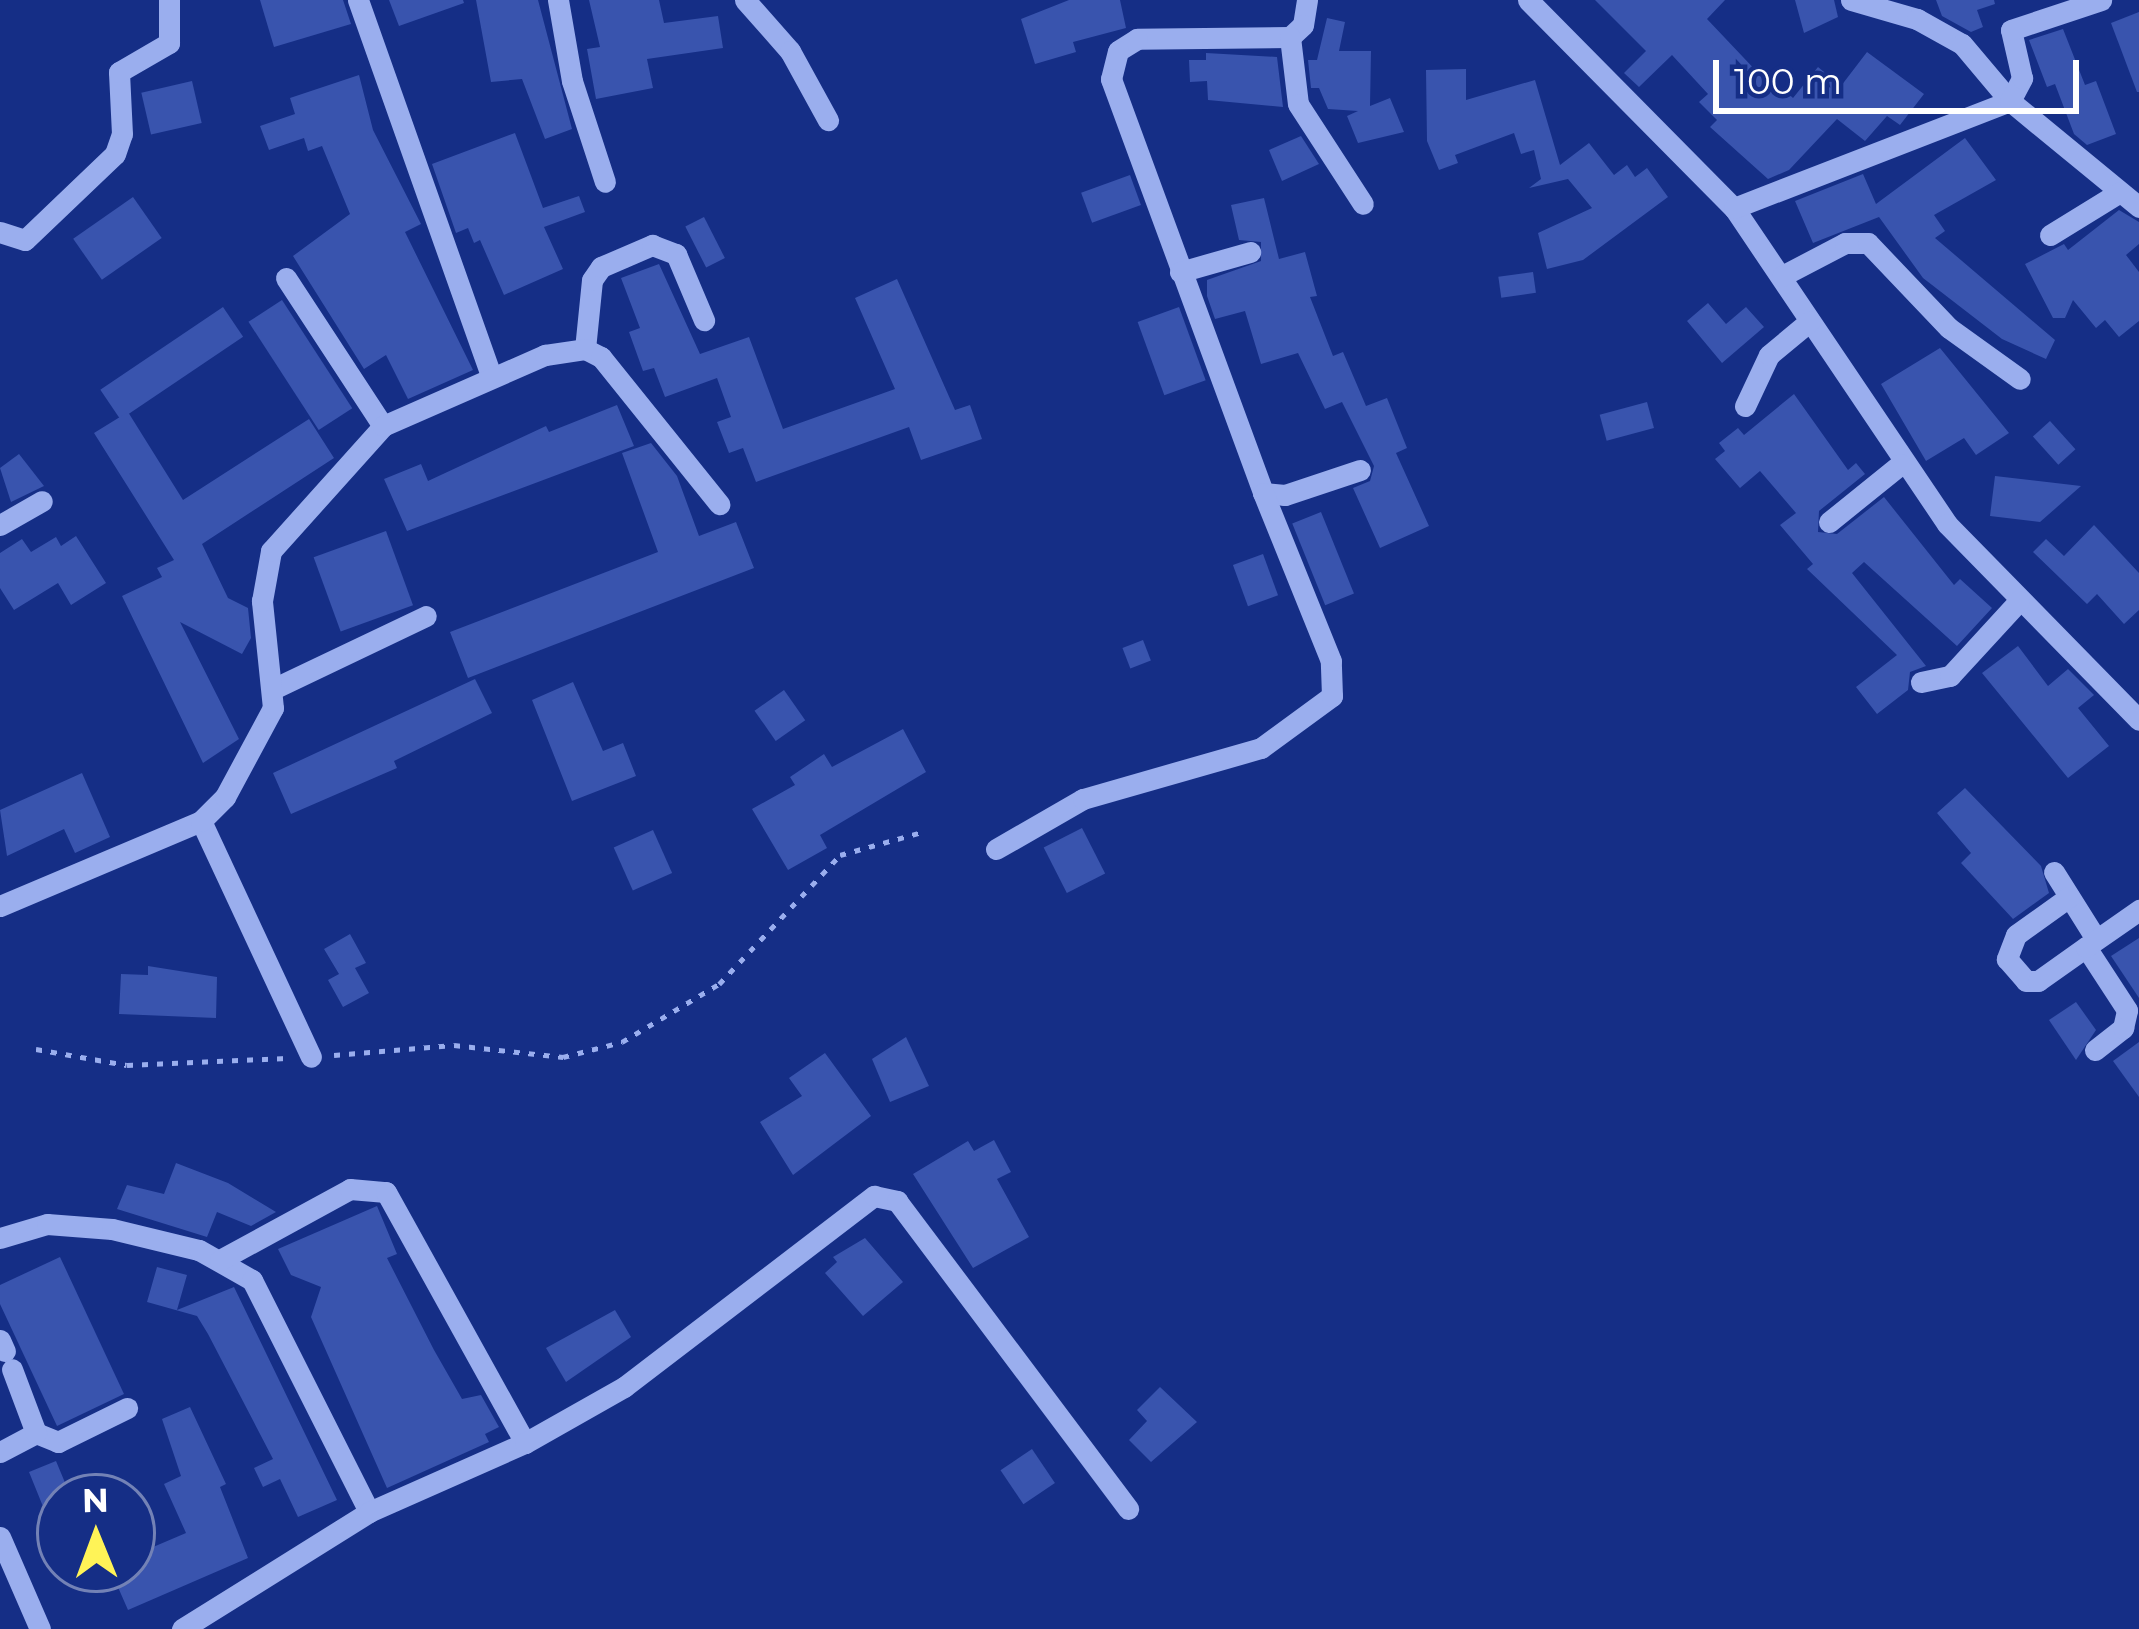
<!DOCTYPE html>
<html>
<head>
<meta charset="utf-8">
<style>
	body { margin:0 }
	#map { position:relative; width:2139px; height:1629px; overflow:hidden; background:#152e86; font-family:Montserrat,sans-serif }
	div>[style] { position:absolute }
	.building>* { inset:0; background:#3954ae; transform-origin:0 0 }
	.path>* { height:4.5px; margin-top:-2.25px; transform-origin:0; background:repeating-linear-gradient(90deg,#9aaeee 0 6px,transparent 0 15px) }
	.minor>* { height:21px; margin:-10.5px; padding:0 10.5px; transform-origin:10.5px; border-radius:10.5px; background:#9aaeee }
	span { translate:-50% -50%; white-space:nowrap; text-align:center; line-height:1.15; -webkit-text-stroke:9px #152e86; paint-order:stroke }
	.north { position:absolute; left:36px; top:1473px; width:120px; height:120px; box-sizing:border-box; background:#152e86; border:3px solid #7382b6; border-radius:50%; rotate:359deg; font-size:33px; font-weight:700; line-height:48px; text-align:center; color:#fff }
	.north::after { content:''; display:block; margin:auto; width:42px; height:54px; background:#fff357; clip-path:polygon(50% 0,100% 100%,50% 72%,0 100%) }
	.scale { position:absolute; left:1713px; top:60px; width:366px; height:54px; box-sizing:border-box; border:6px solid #fff; border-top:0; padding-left:15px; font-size:36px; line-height:42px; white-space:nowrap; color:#fff; -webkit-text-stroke:9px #152e86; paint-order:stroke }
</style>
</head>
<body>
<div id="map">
	<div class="building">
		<div style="clip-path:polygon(260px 0,343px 0,351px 24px,274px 47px)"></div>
		<div style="clip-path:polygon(389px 0,463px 0,464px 3px,399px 26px)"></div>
		<div style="clip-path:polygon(476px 0,538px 0,572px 129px,545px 139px,522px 79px,491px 82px)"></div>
		<div style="clip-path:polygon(589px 0,659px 0,664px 23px,718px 16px,723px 48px,647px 59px,653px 88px,596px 99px,587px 49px,600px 47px)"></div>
		<div style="clip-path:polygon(1069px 0,1120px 0,1126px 28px,1073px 42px,1076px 52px,1035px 64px,1021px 19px)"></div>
		<div style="clip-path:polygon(1595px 0,1725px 0,1707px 19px,1779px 95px,1784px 90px,1793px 98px,1818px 67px,1841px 86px,1867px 52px,1924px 94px,1900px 125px,1887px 116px,1865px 141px,1837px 119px,1789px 170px,1768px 179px,1710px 127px,1717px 120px,1699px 102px,1708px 94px,1672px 55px,1639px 87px,1624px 73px,1646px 51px)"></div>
		<div style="clip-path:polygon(1795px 0,1834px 0,1838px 17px,1804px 33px)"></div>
		<div style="clip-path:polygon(1936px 0,1994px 0,1995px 4px,1977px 10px,1983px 27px,1971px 32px,1942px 16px)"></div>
		<div style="clip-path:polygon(2139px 12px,2139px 92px,2137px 92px,2111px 23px)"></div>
		<div style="clip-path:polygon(1327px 18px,1345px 22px,1339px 51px,1371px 51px,1370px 106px,1390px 98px,1404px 132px,1358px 143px,1347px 116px,1358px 111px,1328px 109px,1319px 88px,1311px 88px,1308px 60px,1317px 60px)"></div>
		<div style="clip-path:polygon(2063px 29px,2085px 85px,2096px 81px,2116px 134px,2087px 145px,2074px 134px,2055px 84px,2047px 87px,2029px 40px)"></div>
		<div style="clip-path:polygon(1206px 53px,1277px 57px,1283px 107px,1208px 100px,1207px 81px,1190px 82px,1189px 60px,1206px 60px)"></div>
		<div style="clip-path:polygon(1466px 69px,1466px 100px,1535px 80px,1560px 165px,1589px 143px,1614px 175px,1627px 165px,1635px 177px,1647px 168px,1668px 197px,1583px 260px,1547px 269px,1538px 233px,1592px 208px,1568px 179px,1529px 188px,1541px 179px,1534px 150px,1521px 154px,1514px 133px,1455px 155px,1458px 163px,1439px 170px,1427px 141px,1426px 70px)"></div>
		<div style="clip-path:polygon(359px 75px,373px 130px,421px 224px,405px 232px,473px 370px,408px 399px,386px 355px,364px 369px,293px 256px,350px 214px,322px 146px,308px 151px,304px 138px,269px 150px,260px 126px,295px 114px,290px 98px)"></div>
		<div style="left:192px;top:81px;width:43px;height:52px;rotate:77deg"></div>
		<div style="clip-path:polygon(515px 133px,543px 208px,579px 196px,585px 212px,544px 227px,563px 269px,504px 295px,480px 240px,474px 243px,468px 228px,456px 233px,432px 164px)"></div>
		<div style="clip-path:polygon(1301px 136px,1319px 164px,1282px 181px,1269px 150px)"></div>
		<div style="clip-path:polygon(1965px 138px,1996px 180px,1934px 215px,1945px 231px,1935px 238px,2055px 340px,2046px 359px,2002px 339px,1923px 278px,1879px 217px,1813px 243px,1795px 201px,1863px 174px,1876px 204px)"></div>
		<div style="left:1130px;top:175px;width:32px;height:52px;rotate:70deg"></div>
		<div style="left:133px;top:197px;width:50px;height:73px;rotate:55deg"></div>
		<div style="clip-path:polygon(1264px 198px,1279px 259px,1305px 252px,1317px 296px,1310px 297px,1333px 356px,1343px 352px,1366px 406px,1387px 398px,1407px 448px,1396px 453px,1429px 526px,1380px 548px,1353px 488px,1370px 481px,1374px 466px,1342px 402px,1325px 409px,1298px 353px,1261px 364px,1245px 311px,1215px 319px,1207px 296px,1207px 280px,1261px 261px,1261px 242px,1239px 240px,1231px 205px)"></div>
		<div style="clip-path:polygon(2119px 210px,2139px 222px,2139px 244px,2126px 255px,2139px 272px,2139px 321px,2119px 337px,2105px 320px,2096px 328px,2073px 300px,2065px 318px,2053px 318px,2025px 264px,2064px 244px,2068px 250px)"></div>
		<div style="left:704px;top:217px;width:46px;height:21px;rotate:63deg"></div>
		<div style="clip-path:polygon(659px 264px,700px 354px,749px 337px,783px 429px,895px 389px,855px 298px,897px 279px,955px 410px,970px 405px,982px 439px,921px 460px,909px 427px,756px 482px,743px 448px,729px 453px,717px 422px,731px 417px,717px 378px,665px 397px,654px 368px,643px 371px,629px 332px,640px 328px,621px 278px)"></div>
		<div style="left:1533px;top:272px;width:21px;height:35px;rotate:82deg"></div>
		<div style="left:282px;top:300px;width:129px;height:40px;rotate:57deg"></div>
		<div style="clip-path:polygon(1708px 303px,1726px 324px,1746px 307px,1764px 327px,1722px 363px,1687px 321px)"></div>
		<div style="left:223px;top:307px;width:36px;height:148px;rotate:56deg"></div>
		<div style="left:1179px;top:307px;width:78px;height:44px;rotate:70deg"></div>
		<div style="clip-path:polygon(1940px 348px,2009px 433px,1976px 455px,1964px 438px,1926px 461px,1881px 384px)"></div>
		<div style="clip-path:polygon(1794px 394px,1848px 470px,1856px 463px,1865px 474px,1819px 511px,1818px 532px,1837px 534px,1884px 497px,1954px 585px,1960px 579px,1992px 608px,1957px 646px,1864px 562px,1852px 573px,1926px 666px,1910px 672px,1908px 690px,1877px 714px,1856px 687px,1897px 655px,1807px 569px,1813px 564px,1780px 525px,1796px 513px,1760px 471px,1740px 488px,1715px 459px,1725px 451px,1719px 443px,1738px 428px,1744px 435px)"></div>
		<div style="left:1647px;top:402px;width:27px;height:49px;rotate:75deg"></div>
		<div style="clip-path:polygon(617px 405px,634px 446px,407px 531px,384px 479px,421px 464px,428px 481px,546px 426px,549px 432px)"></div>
		<div style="clip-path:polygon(128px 412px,183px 500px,309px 419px,334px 458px,202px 544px,228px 598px,248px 608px,251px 638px,242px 654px,180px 622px,239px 739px,203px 763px,122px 596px,162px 577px,157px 568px,174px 560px,94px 433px)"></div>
		<div style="left:2050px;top:421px;width:38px;height:23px;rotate:48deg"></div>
		<div style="clip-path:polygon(651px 443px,677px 476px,699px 536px,736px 522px,754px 568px,468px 678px,450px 632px,658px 552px,622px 453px)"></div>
		<div style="clip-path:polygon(19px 454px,44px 486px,11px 502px,0 468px)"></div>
		<div style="clip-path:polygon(1995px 476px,2081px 486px,2040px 522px,1990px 516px)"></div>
		<div style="left:1321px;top:512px;width:88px;height:31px;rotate:68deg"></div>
		<div style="clip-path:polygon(2094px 525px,2139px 573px,2139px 610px,2124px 624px,2097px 594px,2087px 604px,2033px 552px,2046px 539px,2064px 556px)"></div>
		<div style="left:386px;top:531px;width:79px;height:77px;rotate:70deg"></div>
		<div style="clip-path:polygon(76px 536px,106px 583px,71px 605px,58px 583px,14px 610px,0 588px,0 553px,22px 539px,31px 552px,56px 537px,61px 546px)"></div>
		<div style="left:1263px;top:554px;width:44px;height:32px;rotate:70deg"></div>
		<div style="left:1143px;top:640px;width:22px;height:22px;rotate:69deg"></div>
		<div style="clip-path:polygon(2018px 646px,2048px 686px,2068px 669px,2094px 695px,2078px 708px,2109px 746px,2068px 778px,1982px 673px)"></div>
		<div style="clip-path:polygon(475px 679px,492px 713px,394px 761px,397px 768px,291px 814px,273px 773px)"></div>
		<div style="clip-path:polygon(573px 682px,603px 751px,623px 743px,636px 776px,572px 801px,532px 700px)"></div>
		<div style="left:784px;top:690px;width:37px;height:36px;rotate:55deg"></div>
		<div style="clip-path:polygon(903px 729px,926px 772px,820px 835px,827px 848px,788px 870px,752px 809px,795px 785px,790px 777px,824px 754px,832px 767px)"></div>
		<div style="clip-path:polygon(82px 773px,110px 837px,75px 853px,64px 829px,7px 856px,0 810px)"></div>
		<div style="clip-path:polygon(1965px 788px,2041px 866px,2049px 893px,2013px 919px,1961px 863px,1971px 853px,1937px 813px)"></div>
		<div style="left:1082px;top:828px;width:51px;height:43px;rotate:63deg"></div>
		<div style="left:653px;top:830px;width:47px;height:43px;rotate:66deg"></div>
		<div style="clip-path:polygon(350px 934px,366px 963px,355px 968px,369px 993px,343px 1007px,328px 980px,339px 974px,324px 949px)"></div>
		<div style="clip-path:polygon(2139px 938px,2139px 998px,2111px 956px)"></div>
		<div style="clip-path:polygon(148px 966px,217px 977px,216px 1018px,119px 1014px,121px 974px,148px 975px)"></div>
		<div style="clip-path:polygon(2076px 1002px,2096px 1030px,2076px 1060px,2049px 1020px)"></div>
		<div style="clip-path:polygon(906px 1037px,929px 1086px,890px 1102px,872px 1059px)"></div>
		<div style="clip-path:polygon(2139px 1042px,2139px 1097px,2113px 1061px)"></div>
		<div style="clip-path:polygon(825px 1053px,871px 1116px,793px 1175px,760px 1122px,802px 1096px,789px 1078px)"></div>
		<div style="clip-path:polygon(994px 1140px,1011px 1172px,997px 1179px,1029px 1237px,973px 1268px,913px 1174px,968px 1141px,974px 1151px)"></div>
		<div style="clip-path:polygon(176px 1163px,228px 1183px,276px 1212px,251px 1226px,217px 1212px,207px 1237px,117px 1209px,127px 1185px,164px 1194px)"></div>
		<div style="clip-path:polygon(377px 1206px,397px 1254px,387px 1258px,434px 1350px,462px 1399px,481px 1395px,499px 1427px,485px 1434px,489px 1442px,387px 1488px,311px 1317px,321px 1287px,291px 1275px,278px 1249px)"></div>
		<div style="clip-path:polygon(865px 1238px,903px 1282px,863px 1316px,825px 1273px,837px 1262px,833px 1257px)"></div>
		<div style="clip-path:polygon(60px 1257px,124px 1394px,57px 1426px,0 1304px,0 1285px)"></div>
		<div style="clip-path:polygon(157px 1267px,187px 1275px,177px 1310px,234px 1287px,337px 1500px,298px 1517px,280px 1479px,263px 1487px,254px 1468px,273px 1459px,208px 1334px,197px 1316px,147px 1302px)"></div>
		<div style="clip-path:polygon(615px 1310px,631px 1337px,566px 1382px,546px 1348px)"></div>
		<div style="clip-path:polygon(1160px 1387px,1197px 1422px,1151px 1462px,1129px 1440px,1147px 1421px,1137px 1410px)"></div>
		<div style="clip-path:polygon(190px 1407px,226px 1484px,220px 1487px,248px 1558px,128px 1610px,110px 1569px,132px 1569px,132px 1556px,186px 1533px,164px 1484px,181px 1476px,162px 1419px)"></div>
		<div style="left:1032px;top:1449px;width:41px;height:38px;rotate:56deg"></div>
		<div style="clip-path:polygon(56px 1461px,71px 1497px,60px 1497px,59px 1546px,29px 1472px)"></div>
	</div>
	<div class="path">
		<div style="left:36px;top:1049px;width:92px;rotate:10deg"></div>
		<div style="left:127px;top:1065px;width:160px;rotate:-2.5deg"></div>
		<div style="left:334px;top:1055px;width:120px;rotate:-4.8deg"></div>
		<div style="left:454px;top:1045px;width:110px;rotate:6.3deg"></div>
		<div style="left:563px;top:1057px;width:61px;rotate:-14.3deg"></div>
		<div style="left:622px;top:1042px;width:113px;rotate:-30.9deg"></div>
		<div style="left:719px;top:984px;width:177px;rotate:-46.8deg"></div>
		<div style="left:840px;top:855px;width:82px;rotate:-15.6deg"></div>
	</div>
	<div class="minor">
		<div style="left:358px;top:0;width:399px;rotate:70.5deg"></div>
		<div style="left:558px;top:0;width:82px;rotate:80.2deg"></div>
		<div style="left:572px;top:81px;width:106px;rotate:71.9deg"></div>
		<div style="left:745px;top:0;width:68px;rotate:48.6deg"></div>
		<div style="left:790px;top:51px;width:79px;rotate:61.2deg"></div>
		<div style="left:1307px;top:0;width:25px;rotate:99deg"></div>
		<div style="left:1303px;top:25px;width:18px;rotate:137deg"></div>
		<div style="left:1290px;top:37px;width:153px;rotate:179.3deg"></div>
		<div style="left:1137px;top:39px;width:22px;rotate:148deg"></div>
		<div style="left:1118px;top:51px;width:29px;rotate:104deg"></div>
		<div style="left:1111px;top:79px;width:441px;rotate:69.8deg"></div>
		<div style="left:1263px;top:493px;width:22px;rotate:5deg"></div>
		<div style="left:1285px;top:495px;width:79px;rotate:-18.4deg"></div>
		<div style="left:1528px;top:0;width:293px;rotate:45.3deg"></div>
		<div style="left:1734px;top:208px;width:381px;rotate:56deg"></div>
		<div style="left:1947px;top:524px;width:274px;rotate:45.6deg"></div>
		<div style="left:1851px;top:0;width:69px;rotate:16.1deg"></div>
		<div style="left:1917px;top:19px;width:51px;rotate:29.1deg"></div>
		<div style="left:1962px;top:44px;width:75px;rotate:49.9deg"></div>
		<div style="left:2010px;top:101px;width:167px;rotate:39.4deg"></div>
		<div style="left:1290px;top:37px;width:67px;rotate:83.2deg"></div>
		<div style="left:1298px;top:104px;width:119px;rotate:57deg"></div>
		<div style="left:1734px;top:208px;width:296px;rotate:-21.2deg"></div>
		<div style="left:2010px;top:101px;width:26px;rotate:-62deg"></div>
		<div style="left:2022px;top:78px;width:49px;rotate:-102.9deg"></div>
		<div style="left:2011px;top:30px;width:95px;rotate:-18.4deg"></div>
		<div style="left:0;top:232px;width:26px;rotate:18deg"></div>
		<div style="left:25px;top:240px;width:124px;rotate:-43.7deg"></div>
		<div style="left:115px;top:154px;width:21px;rotate:-71deg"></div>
		<div style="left:122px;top:134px;width:62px;rotate:-92.8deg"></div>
		<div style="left:119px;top:72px;width:58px;rotate:-30.1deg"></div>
		<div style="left:169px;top:43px;width:43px;rotate:-90deg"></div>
		<div style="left:2050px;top:235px;width:82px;rotate:-31.6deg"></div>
		<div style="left:1180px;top:272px;width:73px;rotate:-15.9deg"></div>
		<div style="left:1782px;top:276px;width:71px;rotate:-27.6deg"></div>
		<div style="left:1845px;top:243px;width:23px"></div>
		<div style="left:1868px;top:243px;width:117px;rotate:46.4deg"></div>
		<div style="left:1949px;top:328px;width:87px;rotate:35.7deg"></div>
		<div style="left:286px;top:278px;width:177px;rotate:56.8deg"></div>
		<div style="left:585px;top:349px;width:69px;rotate:-84.2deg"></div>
		<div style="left:592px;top:280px;width:16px;rotate:-55deg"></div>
		<div style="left:601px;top:267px;width:56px;rotate:-23.3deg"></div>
		<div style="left:652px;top:245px;width:26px;rotate:21deg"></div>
		<div style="left:676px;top:254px;width:72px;rotate:67deg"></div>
		<div style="left:1745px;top:406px;width:56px;rotate:-64.8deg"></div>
		<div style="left:1769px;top:355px;width:53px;rotate:-39.7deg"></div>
		<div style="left:1829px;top:522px;width:92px;rotate:-38.9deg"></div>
		<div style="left:0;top:525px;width:48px;rotate:-29.7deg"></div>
		<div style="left:1921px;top:682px;width:30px;rotate:-12deg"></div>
		<div style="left:1950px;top:676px;width:102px;rotate:-47.4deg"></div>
		<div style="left:275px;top:688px;width:167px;rotate:-25.5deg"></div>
		<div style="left:201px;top:821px;width:260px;rotate:65deg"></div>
		<div style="left:996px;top:849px;width:100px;rotate:-29.9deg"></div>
		<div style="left:1083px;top:799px;width:185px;rotate:-16deg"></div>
		<div style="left:1261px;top:748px;width:88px;rotate:-36.2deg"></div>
		<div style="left:1332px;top:696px;width:35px;rotate:-92deg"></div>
		<div style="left:1331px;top:661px;width:181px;rotate:-112deg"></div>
		<div style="left:2054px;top:872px;width:79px;rotate:57.9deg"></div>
		<div style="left:2069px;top:897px;width:65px;rotate:144.4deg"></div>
		<div style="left:2016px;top:935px;width:26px;rotate:111deg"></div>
		<div style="left:2007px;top:959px;width:29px;rotate:49deg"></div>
		<div style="left:2026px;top:981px;width:12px"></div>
		<div style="left:2038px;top:981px;width:59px;rotate:-35.3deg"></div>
		<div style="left:0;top:906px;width:218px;rotate:-22.9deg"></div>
		<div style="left:201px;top:821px;width:34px;rotate:-45deg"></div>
		<div style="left:225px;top:797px;width:101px;rotate:-61.7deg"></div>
		<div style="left:273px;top:708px;width:108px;rotate:-95.9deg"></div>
		<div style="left:262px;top:601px;width:51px;rotate:-79.8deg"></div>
		<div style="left:271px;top:551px;width:168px;rotate:-48.1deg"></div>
		<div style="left:383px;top:426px;width:177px;rotate:-23.7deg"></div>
		<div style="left:545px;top:355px;width:40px;rotate:-8.5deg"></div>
		<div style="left:585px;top:349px;width:18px;rotate:27deg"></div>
		<div style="left:601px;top:357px;width:189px;rotate:51.2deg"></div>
		<div style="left:2095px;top:1050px;width:36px;rotate:-38deg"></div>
		<div style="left:2123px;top:1028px;width:18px;rotate:-77deg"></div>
		<div style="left:2127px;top:1010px;width:75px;rotate:-123.1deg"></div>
		<div style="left:2086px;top:947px;width:65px;rotate:-34.9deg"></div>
		<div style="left:0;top:1238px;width:49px;rotate:-16.6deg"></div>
		<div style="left:47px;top:1224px;width:65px;rotate:4.4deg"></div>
		<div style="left:112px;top:1229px;width:89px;rotate:13.6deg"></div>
		<div style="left:199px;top:1250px;width:61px;rotate:29.5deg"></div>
		<div style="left:252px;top:1280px;width:260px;rotate:63.2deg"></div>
		<div style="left:220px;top:1260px;width:148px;rotate:-28.6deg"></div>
		<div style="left:350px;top:1189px;width:36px;rotate:5deg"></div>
		<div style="left:386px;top:1192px;width:287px;rotate:61deg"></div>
		<div style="left:0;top:1340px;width:12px;rotate:66deg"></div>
		<div style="left:36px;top:1433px;width:24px;rotate:22deg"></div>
		<div style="left:58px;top:1442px;width:77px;rotate:-26.2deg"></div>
		<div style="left:0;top:1452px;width:41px;rotate:-27.8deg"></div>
		<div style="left:36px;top:1433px;width:68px;rotate:-110.6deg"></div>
		<div style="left:0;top:1537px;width:100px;rotate:66.5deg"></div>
		<div style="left:182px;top:1629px;width:221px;rotate:-32deg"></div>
		<div style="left:369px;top:1512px;width:171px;rotate:-23.9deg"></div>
		<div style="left:525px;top:1443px;width:114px;rotate:-29.5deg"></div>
		<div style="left:624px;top:1387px;width:315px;rotate:-37.4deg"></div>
		<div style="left:874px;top:1196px;width:24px;rotate:12deg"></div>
		<div style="left:897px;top:1201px;width:385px;rotate:53.1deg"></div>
	</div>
	<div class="north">N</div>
	<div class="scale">100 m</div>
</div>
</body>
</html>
